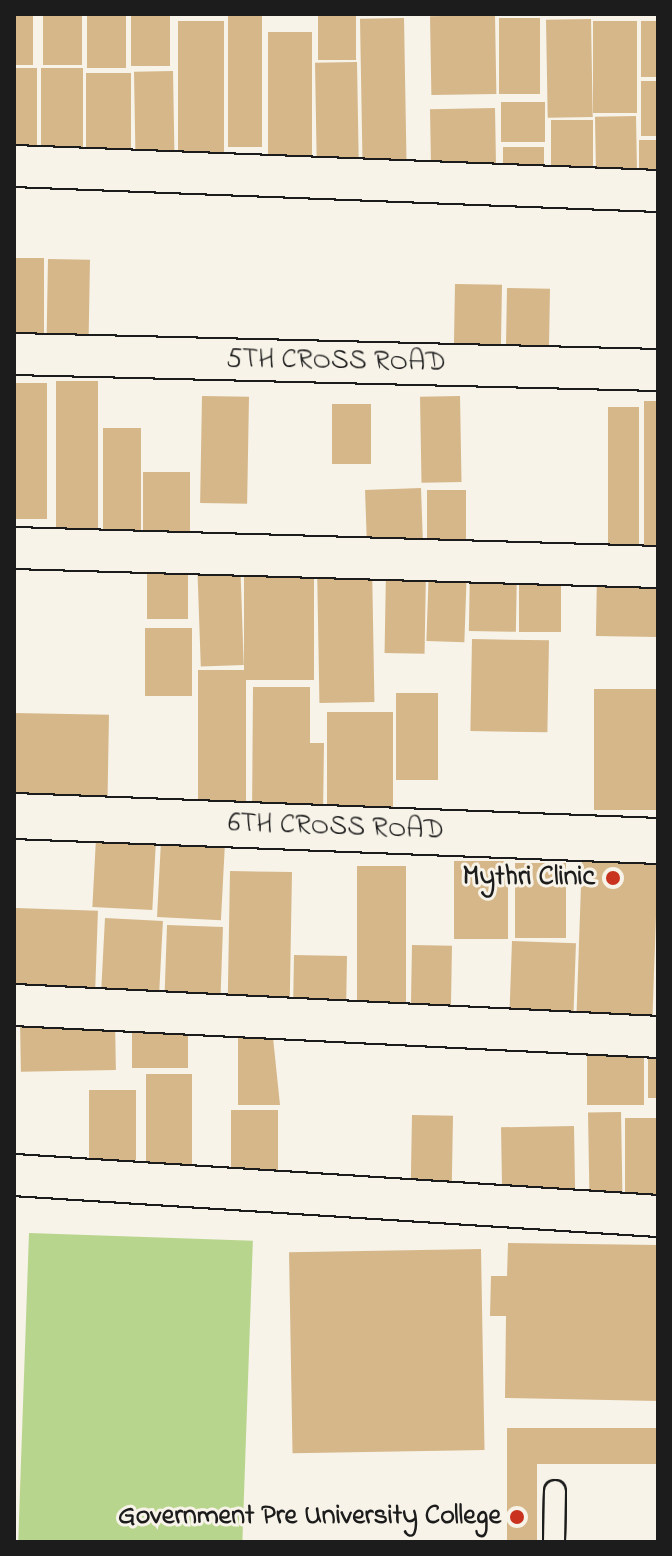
<!DOCTYPE html>
<html>
<head>
<meta charset="utf-8">
<style>
	body { margin:0 }
	#map { position:relative; width:672px; height:1556px; overflow:hidden; background:#f7f3e8; font-family:"Indie Flower",sans-serif }
	div>[style] { position:absolute }
	.green>* { inset:0; background:#b8d58d; transform-origin:0 0 }
	.building>* { inset:0; background:#d6b78a; transform-origin:0 0 }
	.roads { filter:drop-shadow(2px 0 #1c1c1c) drop-shadow(-2px 0 #1c1c1c) drop-shadow(0 2px #1c1c1c) drop-shadow(0 -2px #1c1c1c) }
	.service>* { height:20px; margin:-10px; padding:0 10px; transform-origin:10px; border-radius:10px; background:#f7f3e8 }
	.minor>* { height:40px; margin:-20px; padding:0 20px; transform-origin:20px; border-radius:20px; background:#f7f3e8 }
	.tertiary>* { height:44px; margin:-22px; padding:0 22px; transform-origin:22px; border-radius:22px; background:#f7f3e8 }
	.dots>* { width:22px; height:22px; translate:-50% -50%; box-sizing:border-box; border:4px solid #f7f3e8; border-radius:50% }
	span { translate:-50% -50%; white-space:nowrap; text-align:center; line-height:1.15; -webkit-text-stroke:6px #f7f3e8; paint-order:stroke }
	.street-label { font-size:28px; color:#1c1c1c }
	.poi-label { font-size:28px; color:#1c1c1c; font-weight:700 }
	.right { translate:-100% -50%; text-align:right }
	.frame { position:absolute; inset:0; border:16px solid #1c1c1c; pointer-events:none }
</style>
</head>
<body>
<div id="map">
	<div class="green">
		<div style="left:29px;top:1233px;width:224px;height:309px;rotate:2deg"></div>
	</div>
	<div class="building">
		<div style="left:14px;top:14px;width:19px;height:51px"></div>
		<div style="left:43px;top:14px;width:39px;height:51px"></div>
		<div style="left:87px;top:14px;width:39px;height:54px"></div>
		<div style="left:228px;top:14px;width:34px;height:133px"></div>
		<div style="left:318px;top:14px;width:38px;height:46px"></div>
		<div style="left:131px;top:15px;width:39px;height:51px"></div>
		<div style="left:495px;top:15px;width:79px;height:65px;rotate:89deg"></div>
		<div style="left:404px;top:18px;width:148px;height:44px;rotate:89deg"></div>
		<div style="left:499px;top:18px;width:41px;height:76px"></div>
		<div style="left:591px;top:19px;width:98px;height:45px;rotate:89deg"></div>
		<div style="left:178px;top:21px;width:46px;height:133px"></div>
		<div style="left:593px;top:21px;width:44px;height:92px"></div>
		<div style="left:641px;top:21px;width:17px;height:56px"></div>
		<div style="left:268px;top:32px;width:44px;height:132px"></div>
		<div style="left:357px;top:62px;width:101px;height:42px;rotate:89deg"></div>
		<div style="left:14px;top:68px;width:23px;height:82px"></div>
		<div style="left:41px;top:68px;width:42px;height:83px"></div>
		<div style="left:173px;top:71px;width:82px;height:39px;rotate:89deg"></div>
		<div style="left:86px;top:73px;width:45px;height:82px"></div>
		<div style="left:641px;top:81px;width:17px;height:55px"></div>
		<div style="left:501px;top:102px;width:44px;height:40px"></div>
		<div style="left:495px;top:108px;width:62px;height:65px;rotate:89deg"></div>
		<div style="left:636px;top:116px;width:61px;height:41px;rotate:89deg"></div>
		<div style="left:551px;top:120px;width:42px;height:58px"></div>
		<div style="left:658px;top:140px;width:40px;height:19px;rotate:90deg"></div>
		<div style="left:503px;top:147px;width:41px;height:30px"></div>
		<div style="left:14px;top:258px;width:30px;height:77px"></div>
		<div style="left:48px;top:259px;width:42px;height:78px;rotate:1deg"></div>
		<div style="left:455px;top:284px;width:47px;height:68px;rotate:1deg"></div>
		<div style="left:507px;top:288px;width:43px;height:69px;rotate:1deg"></div>
		<div style="left:56px;top:381px;width:42px;height:157px"></div>
		<div style="left:14px;top:383px;width:33px;height:136px"></div>
		<div style="left:202px;top:396px;width:47px;height:107px;rotate:1deg"></div>
		<div style="left:460px;top:396px;width:86px;height:40px;rotate:89deg"></div>
		<div style="left:644px;top:401px;width:14px;height:150px"></div>
		<div style="left:332px;top:404px;width:39px;height:60px"></div>
		<div style="left:608px;top:407px;width:31px;height:145px"></div>
		<div style="left:103px;top:428px;width:38px;height:106px"></div>
		<div style="left:143px;top:472px;width:47px;height:65px"></div>
		<div style="left:421px;top:488px;width:61px;height:56px;rotate:88deg"></div>
		<div style="left:427px;top:490px;width:39px;height:60px"></div>
		<div style="left:240px;top:557px;width:108px;height:43px;rotate:88deg"></div>
		<div style="left:147px;top:558px;width:41px;height:61px"></div>
		<div style="left:244px;top:561px;width:70px;height:119px"></div>
		<div style="left:372px;top:563px;width:139px;height:55px;rotate:89deg"></div>
		<div style="left:429px;top:566px;width:38px;height:75px;rotate:2deg"></div>
		<div style="left:470px;top:566px;width:47px;height:65px;rotate:1deg"></div>
		<div style="left:386px;top:570px;width:40px;height:83px;rotate:1deg"></div>
		<div style="left:519px;top:571px;width:42px;height:61px"></div>
		<div style="left:597px;top:573px;width:61px;height:63px;rotate:1deg"></div>
		<div style="left:145px;top:628px;width:47px;height:68px"></div>
		<div style="left:472px;top:639px;width:77px;height:92px;rotate:1deg"></div>
		<div style="left:198px;top:670px;width:48px;height:139px"></div>
		<div style="clip-path:polygon(253px 687px,310px 687px,310px 743px,324px 743px,323px 816px,252px 816px)"></div>
		<div style="left:658px;top:689px;width:121px;height:64px;rotate:90deg"></div>
		<div style="left:438px;top:693px;width:87px;height:42px;rotate:90deg"></div>
		<div style="left:327px;top:712px;width:66px;height:104px"></div>
		<div style="left:14px;top:713px;width:95px;height:86px;rotate:1deg"></div>
		<div style="left:96px;top:838px;width:60px;height:69px;rotate:3deg"></div>
		<div style="left:161px;top:841px;width:64px;height:76px;rotate:3deg"></div>
		<div style="left:582px;top:857px;width:76px;height:166px;rotate:2deg"></div>
		<div style="left:454px;top:861px;width:54px;height:78px"></div>
		<div style="left:515px;top:863px;width:51px;height:75px"></div>
		<div style="left:406px;top:866px;width:146px;height:49px;rotate:90deg"></div>
		<div style="left:230px;top:871px;width:62px;height:141px;rotate:1deg"></div>
		<div style="left:16px;top:908px;width:82px;height:90px;rotate:2deg"></div>
		<div style="left:105px;top:918px;width:58px;height:83px;rotate:3deg"></div>
		<div style="left:167px;top:925px;width:56px;height:80px;rotate:2deg"></div>
		<div style="left:512px;top:941px;width:64px;height:83px;rotate:2deg"></div>
		<div style="left:412px;top:945px;width:40px;height:72px;rotate:1deg"></div>
		<div style="left:294px;top:955px;width:53px;height:59px;rotate:1deg"></div>
		<div style="left:132px;top:1017px;width:56px;height:51px"></div>
		<div style="left:115px;top:1019px;width:51px;height:95px;rotate:89deg"></div>
		<div style="clip-path:polygon(238px 1028px,272px 1028px,280px 1105px,238px 1105px)"></div>
		<div style="left:587px;top:1039px;width:57px;height:66px"></div>
		<div style="left:658px;top:1043px;width:55px;height:10px;rotate:90deg"></div>
		<div style="left:146px;top:1074px;width:46px;height:93px"></div>
		<div style="left:89px;top:1090px;width:47px;height:70px"></div>
		<div style="left:231px;top:1110px;width:47px;height:73px"></div>
		<div style="left:621px;top:1112px;width:93px;height:33px;rotate:89deg"></div>
		<div style="left:412px;top:1115px;width:41px;height:71px;rotate:1deg"></div>
		<div style="left:658px;top:1118px;width:85px;height:33px;rotate:90deg"></div>
		<div style="left:574px;top:1126px;width:68px;height:73px;rotate:89deg"></div>
		<div style="clip-path:polygon(508px 1243px,658px 1245px,658px 1401px,505px 1398px,506px 1316px,490px 1316px,491px 1276px,507px 1276px)"></div>
		<div style="left:481px;top:1249px;width:201px;height:192px;rotate:89deg"></div>
		<div style="clip-path:polygon(507px 1428px,658px 1428px,658px 1464px,537px 1464px,537px 1542px,507px 1542px)"></div>
	</div>
	<div class="roads">
		<div class="service">
			<div style="left:554px;top:1542px;width:51px;rotate:-88.9deg"></div>
		</div>
		<div class="minor">
			<div style="left:14px;top:166px;width:644px;rotate:2.22deg"></div>
			<div style="left:14px;top:354px;width:644px;rotate:1.42deg"></div>
			<div style="left:14px;top:548px;width:644px;rotate:1.69deg"></div>
			<div style="left:14px;top:1005px;width:645px;rotate:2.84deg"></div>
			<div style="left:14px;top:1175px;width:645px;rotate:3.64deg"></div>
		</div>
		<div class="tertiary">
			<div style="left:14px;top:816px;width:644px;rotate:2.22deg"></div>
		</div>
	</div>
	<div class="dots">
		<div style="left:613px;top:878px;background:#c8321e"></div>
		<div style="left:517px;top:1517px;background:#c8321e"></div>
	</div>
	<div class="street-label">
		<span style="left:336px;top:362px;rotate:1deg">5TH CROSS ROAD</span>
		<span style="left:336px;top:828px;rotate:2deg">6TH CROSS ROAD</span>
	</div>
	<div class="poi-label">
		<span class="right" style="left:595px;top:878px">Mythri Clinic</span>
		<span class="right" style="left:501px;top:1517px">Government Pre University College</span>
	</div>
	<div class="frame"></div>
</div>
</body>
</html>
